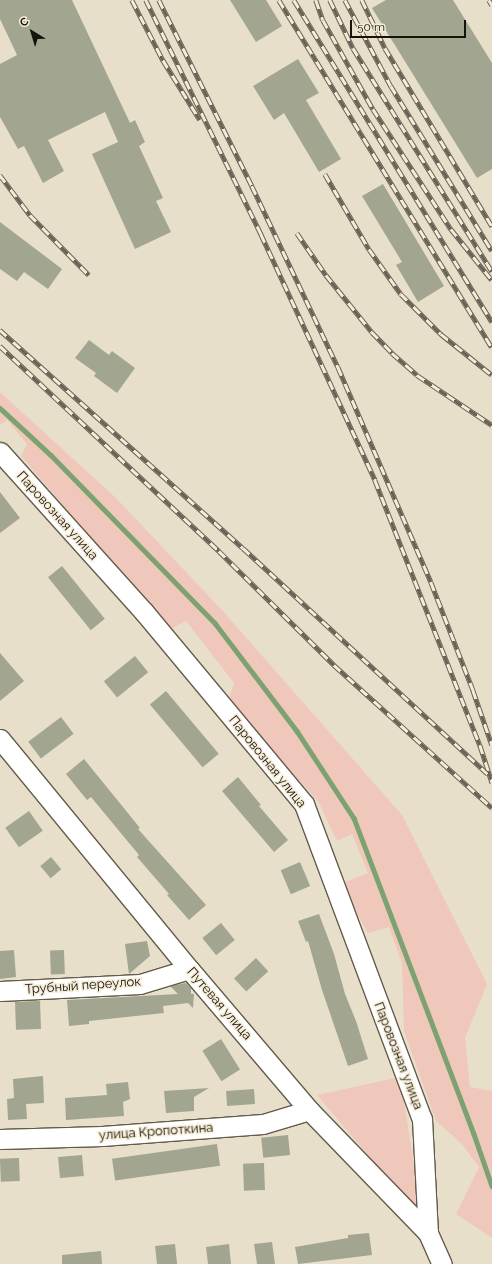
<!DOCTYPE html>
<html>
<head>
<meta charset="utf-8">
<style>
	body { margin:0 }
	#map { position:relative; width:492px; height:1264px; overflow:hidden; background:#e8dfca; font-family:Raleway,sans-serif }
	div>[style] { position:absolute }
	.green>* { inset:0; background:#f0c8bb }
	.stream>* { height:4.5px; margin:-2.25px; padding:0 2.25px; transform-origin:2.25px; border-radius:2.25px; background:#7ca272 }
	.building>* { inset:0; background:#a2a590; transform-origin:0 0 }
	.roads { filter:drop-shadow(1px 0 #645c4a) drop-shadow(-1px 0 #645c4a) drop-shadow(0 1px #645c4a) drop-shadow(0 -1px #645c4a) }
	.street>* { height:19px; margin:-9.5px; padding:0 9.5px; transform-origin:9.5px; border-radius:9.5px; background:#fff }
	.rail>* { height:4.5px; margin-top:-2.25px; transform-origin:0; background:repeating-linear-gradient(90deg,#f5ecd7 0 9px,#676255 0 18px); box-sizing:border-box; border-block:1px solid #676255 }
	span { translate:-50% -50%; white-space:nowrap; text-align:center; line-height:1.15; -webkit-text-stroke:3px #f5ecd7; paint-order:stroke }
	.street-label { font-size:13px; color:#16130c }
	.north { position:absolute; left:12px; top:12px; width:40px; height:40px; -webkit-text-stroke:3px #f5ecd7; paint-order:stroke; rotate:322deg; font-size:11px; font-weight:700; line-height:16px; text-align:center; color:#16130c }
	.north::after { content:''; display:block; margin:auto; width:14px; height:18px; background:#16130c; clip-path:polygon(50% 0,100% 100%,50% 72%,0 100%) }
	.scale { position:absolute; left:350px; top:20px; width:116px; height:18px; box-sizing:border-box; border:2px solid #16130c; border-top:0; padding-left:5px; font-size:12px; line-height:14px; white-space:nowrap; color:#16130c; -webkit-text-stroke:3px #f5ecd7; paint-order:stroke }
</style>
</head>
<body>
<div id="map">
	<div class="green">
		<div style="clip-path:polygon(0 392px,116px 498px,221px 609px,402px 815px,487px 984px,465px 1038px,470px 1087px,492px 1091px,492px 1238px,456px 1214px,479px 1167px,461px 1143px,436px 1121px,404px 1031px,402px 963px,389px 927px,368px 933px,340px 884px,368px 873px,352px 834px,337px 841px,318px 801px,228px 702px,234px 683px,186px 621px,169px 630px,21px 456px,27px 444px,7px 420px,0 425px)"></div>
		<div style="clip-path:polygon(400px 1077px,423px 1220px,317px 1095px)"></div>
	</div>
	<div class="stream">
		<div style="left:0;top:408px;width:69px;rotate:42.7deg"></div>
		<div style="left:51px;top:455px;width:235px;rotate:45.7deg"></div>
		<div style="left:215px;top:623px;width:136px;rotate:52.8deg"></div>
		<div style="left:297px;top:731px;width:104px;rotate:56.8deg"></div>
		<div style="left:354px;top:818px;width:338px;rotate:69.2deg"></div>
		<div style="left:474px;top:1134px;width:55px;rotate:70.9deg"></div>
	</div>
	<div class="building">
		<div style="clip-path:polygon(0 0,72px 0,130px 123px,135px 120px,145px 142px,139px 146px,163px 198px,156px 201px,171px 232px,135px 249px,92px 154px,118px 142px,105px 112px,48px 140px,64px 171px,43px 183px,24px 146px,18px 149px,0 117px,0 64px,17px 55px,0 19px)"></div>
		<div style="clip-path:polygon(230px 0,266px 0,282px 26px,256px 42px)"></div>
		<div style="clip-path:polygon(386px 0,453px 0,492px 63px,492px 169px,477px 178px,372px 8px)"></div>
		<div style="clip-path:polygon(298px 59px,319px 93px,306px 100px,341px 159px,319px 172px,284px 113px,274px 120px,253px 86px)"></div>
		<div style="clip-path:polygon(383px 184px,444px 286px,418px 302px,396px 265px,402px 262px,362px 196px)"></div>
		<div style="clip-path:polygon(0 222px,62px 269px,48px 289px,24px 272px,17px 281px,0 269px)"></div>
		<div style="clip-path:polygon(89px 340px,109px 355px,112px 351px,135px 368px,117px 393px,94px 376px,96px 373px,75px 358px)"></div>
		<div style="clip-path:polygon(0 492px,20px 518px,0 533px)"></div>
		<div style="left:62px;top:566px;width:68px;height:18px;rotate:51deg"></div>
		<div style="clip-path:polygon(0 653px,24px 681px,0 701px)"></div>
		<div style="left:135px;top:656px;width:21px;height:40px;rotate:51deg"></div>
		<div style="left:166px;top:691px;width:82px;height:21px;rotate:50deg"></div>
		<div style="left:61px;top:717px;width:21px;height:41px;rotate:53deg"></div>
		<div style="clip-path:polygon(84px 759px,140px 828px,138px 829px,206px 905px,189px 920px,167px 895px,169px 894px,137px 857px,139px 855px,91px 797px,87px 800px,66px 774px)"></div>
		<div style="clip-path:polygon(238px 777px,261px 805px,259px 806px,288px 840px,274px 852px,222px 791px)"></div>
		<div style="left:29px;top:811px;width:24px;height:29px;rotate:55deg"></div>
		<div style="left:51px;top:857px;width:16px;height:14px;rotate:50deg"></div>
		<div style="left:300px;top:862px;width:26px;height:21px;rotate:67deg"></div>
		<div style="clip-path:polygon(319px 914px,334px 954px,345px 994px,356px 1021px,368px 1059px,348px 1066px,322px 990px,308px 941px,306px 942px,298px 921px)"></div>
		<div style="left:221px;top:923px;width:22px;height:24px;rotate:51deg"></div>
		<div style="clip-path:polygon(147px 941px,150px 956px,129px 974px,125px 944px)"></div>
		<div style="clip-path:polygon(14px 950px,16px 977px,0 979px,0 951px)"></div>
		<div style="left:64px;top:950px;width:24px;height:14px;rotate:88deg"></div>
		<div style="left:256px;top:958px;width:18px;height:30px;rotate:47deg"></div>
		<div style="clip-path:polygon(186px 983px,191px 988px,191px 994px,194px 994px,193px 1008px,188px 1003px,163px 1006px,164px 1013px,89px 1021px,89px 1024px,69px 1026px,67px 1000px,178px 994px,170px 986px)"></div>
		<div style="left:40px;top:1001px;width:28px;height:25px;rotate:88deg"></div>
		<div style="left:221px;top:1039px;width:36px;height:22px;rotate:58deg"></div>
		<div style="clip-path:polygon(43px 1076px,44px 1103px,26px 1104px,27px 1119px,8px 1120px,7px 1099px,14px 1098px,13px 1079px)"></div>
		<div style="clip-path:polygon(128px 1082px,130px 1099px,123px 1102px,124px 1116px,66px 1120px,65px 1098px,107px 1095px,106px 1084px)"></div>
		<div style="clip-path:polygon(209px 1088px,194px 1097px,194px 1111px,166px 1113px,164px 1091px)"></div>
		<div style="left:254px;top:1089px;width:15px;height:28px;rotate:86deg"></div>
		<div style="left:288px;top:1135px;width:20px;height:27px;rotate:84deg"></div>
		<div style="left:217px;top:1144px;width:22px;height:106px;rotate:82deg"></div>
		<div style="left:82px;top:1155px;width:21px;height:24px;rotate:85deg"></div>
		<div style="left:19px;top:1158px;width:23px;height:19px;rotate:88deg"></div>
		<div style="left:264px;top:1163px;width:27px;height:21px;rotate:88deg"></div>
		<div style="clip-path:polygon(369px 1233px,372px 1255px,298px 1264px,295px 1247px,348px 1238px,348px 1235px)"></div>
		<div style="clip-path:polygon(272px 1242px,275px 1264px,257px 1264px,254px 1244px)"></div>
		<div style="left:175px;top:1244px;width:20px;height:20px;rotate:84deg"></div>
		<div style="clip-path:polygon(229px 1244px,231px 1264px,208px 1264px,206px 1247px)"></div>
		<div style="clip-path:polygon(101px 1251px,102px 1264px,62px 1264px,62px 1255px)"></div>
	</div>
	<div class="roads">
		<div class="street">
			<div style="left:0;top:452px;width:215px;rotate:48deg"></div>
			<div style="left:144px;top:612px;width:250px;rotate:50.2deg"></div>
			<div style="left:304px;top:804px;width:336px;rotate:69.5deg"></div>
			<div style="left:422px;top:1119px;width:114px;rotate:87deg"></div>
			<div style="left:0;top:739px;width:298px;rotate:50.6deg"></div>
			<div style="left:189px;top:969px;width:185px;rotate:49.6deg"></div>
			<div style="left:309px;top:1110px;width:171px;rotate:45.9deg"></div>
			<div style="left:428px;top:1233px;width:34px;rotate:66deg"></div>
			<div style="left:0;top:991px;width:140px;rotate:-2.9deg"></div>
			<div style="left:140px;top:984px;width:51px;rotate:-17deg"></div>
			<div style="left:0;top:1139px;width:102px;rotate:-1.7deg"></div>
			<div style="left:102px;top:1136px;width:161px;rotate:-4.3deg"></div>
			<div style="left:263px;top:1124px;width:48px;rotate:-16.9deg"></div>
		</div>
	</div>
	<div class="rail">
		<div style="left:132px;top:0;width:68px;rotate:62.7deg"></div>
		<div style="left:163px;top:60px;width:70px;rotate:58.3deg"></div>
		<div style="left:146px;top:0;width:261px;rotate:63.8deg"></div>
		<div style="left:261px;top:234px;width:271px;rotate:65.1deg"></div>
		<div style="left:375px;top:480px;width:285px;rotate:68.4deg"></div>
		<div style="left:480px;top:745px;width:40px;rotate:72deg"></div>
		<div style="left:159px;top:0;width:208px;rotate:63.4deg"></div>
		<div style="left:252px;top:186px;width:200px;rotate:64.6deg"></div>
		<div style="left:338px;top:367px;width:234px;rotate:66.6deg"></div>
		<div style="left:431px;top:582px;width:116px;rotate:68.7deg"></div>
		<div style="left:473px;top:690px;width:58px;rotate:70.9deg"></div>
		<div style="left:279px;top:0;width:407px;rotate:58.5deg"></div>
		<div style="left:294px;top:0;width:378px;rotate:58.4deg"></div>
		<div style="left:316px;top:0;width:21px;rotate:71deg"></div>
		<div style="left:323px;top:20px;width:102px;rotate:60.7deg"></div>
		<div style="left:373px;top:109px;width:143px;rotate:57deg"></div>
		<div style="left:451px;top:229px;width:65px;rotate:51.2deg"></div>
		<div style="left:330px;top:0;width:53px;rotate:64.4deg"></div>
		<div style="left:353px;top:48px;width:263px;rotate:58.1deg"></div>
		<div style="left:345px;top:0;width:98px;rotate:61.9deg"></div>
		<div style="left:391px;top:86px;width:193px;rotate:58.5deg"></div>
		<div style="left:362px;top:0;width:53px;rotate:64.4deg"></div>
		<div style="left:385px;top:48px;width:208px;rotate:59deg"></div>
		<div style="left:489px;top:0;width:6px;rotate:59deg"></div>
		<div style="left:325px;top:174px;width:87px;rotate:59.6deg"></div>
		<div style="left:369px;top:249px;width:55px;rotate:54.6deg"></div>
		<div style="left:401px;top:294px;width:57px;rotate:45deg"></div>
		<div style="left:441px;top:334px;width:65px;rotate:38.8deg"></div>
		<div style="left:0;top:175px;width:50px;rotate:53.1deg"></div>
		<div style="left:30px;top:215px;width:84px;rotate:45.5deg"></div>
		<div style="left:297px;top:233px;width:51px;rotate:55.4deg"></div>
		<div style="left:326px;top:275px;width:73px;rotate:51.1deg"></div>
		<div style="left:372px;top:332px;width:29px;rotate:46deg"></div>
		<div style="left:392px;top:353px;width:33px;rotate:41deg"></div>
		<div style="left:417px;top:375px;width:90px;rotate:33.7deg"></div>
		<div style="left:0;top:330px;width:326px;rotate:41.9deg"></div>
		<div style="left:243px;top:548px;width:333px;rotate:42.7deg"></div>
		<div style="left:0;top:346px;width:300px;rotate:43.1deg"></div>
		<div style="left:219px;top:551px;width:162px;rotate:44.7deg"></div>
		<div style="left:334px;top:665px;width:213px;rotate:42.1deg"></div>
	</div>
	<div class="street-label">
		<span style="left:57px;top:516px;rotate:48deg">Паровозная улица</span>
		<span style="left:267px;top:762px;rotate:51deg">Паровозная улица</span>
		<span style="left:83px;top:986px;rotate:-4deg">Трубный переулок</span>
		<span style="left:219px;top:1004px;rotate:49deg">Путевая улица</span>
		<span style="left:398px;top:1056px;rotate:69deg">Паровозная улица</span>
		<span style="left:156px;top:1132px;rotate:-4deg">улица Кропоткина</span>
	</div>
	<div class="north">С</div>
	<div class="scale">50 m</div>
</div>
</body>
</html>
